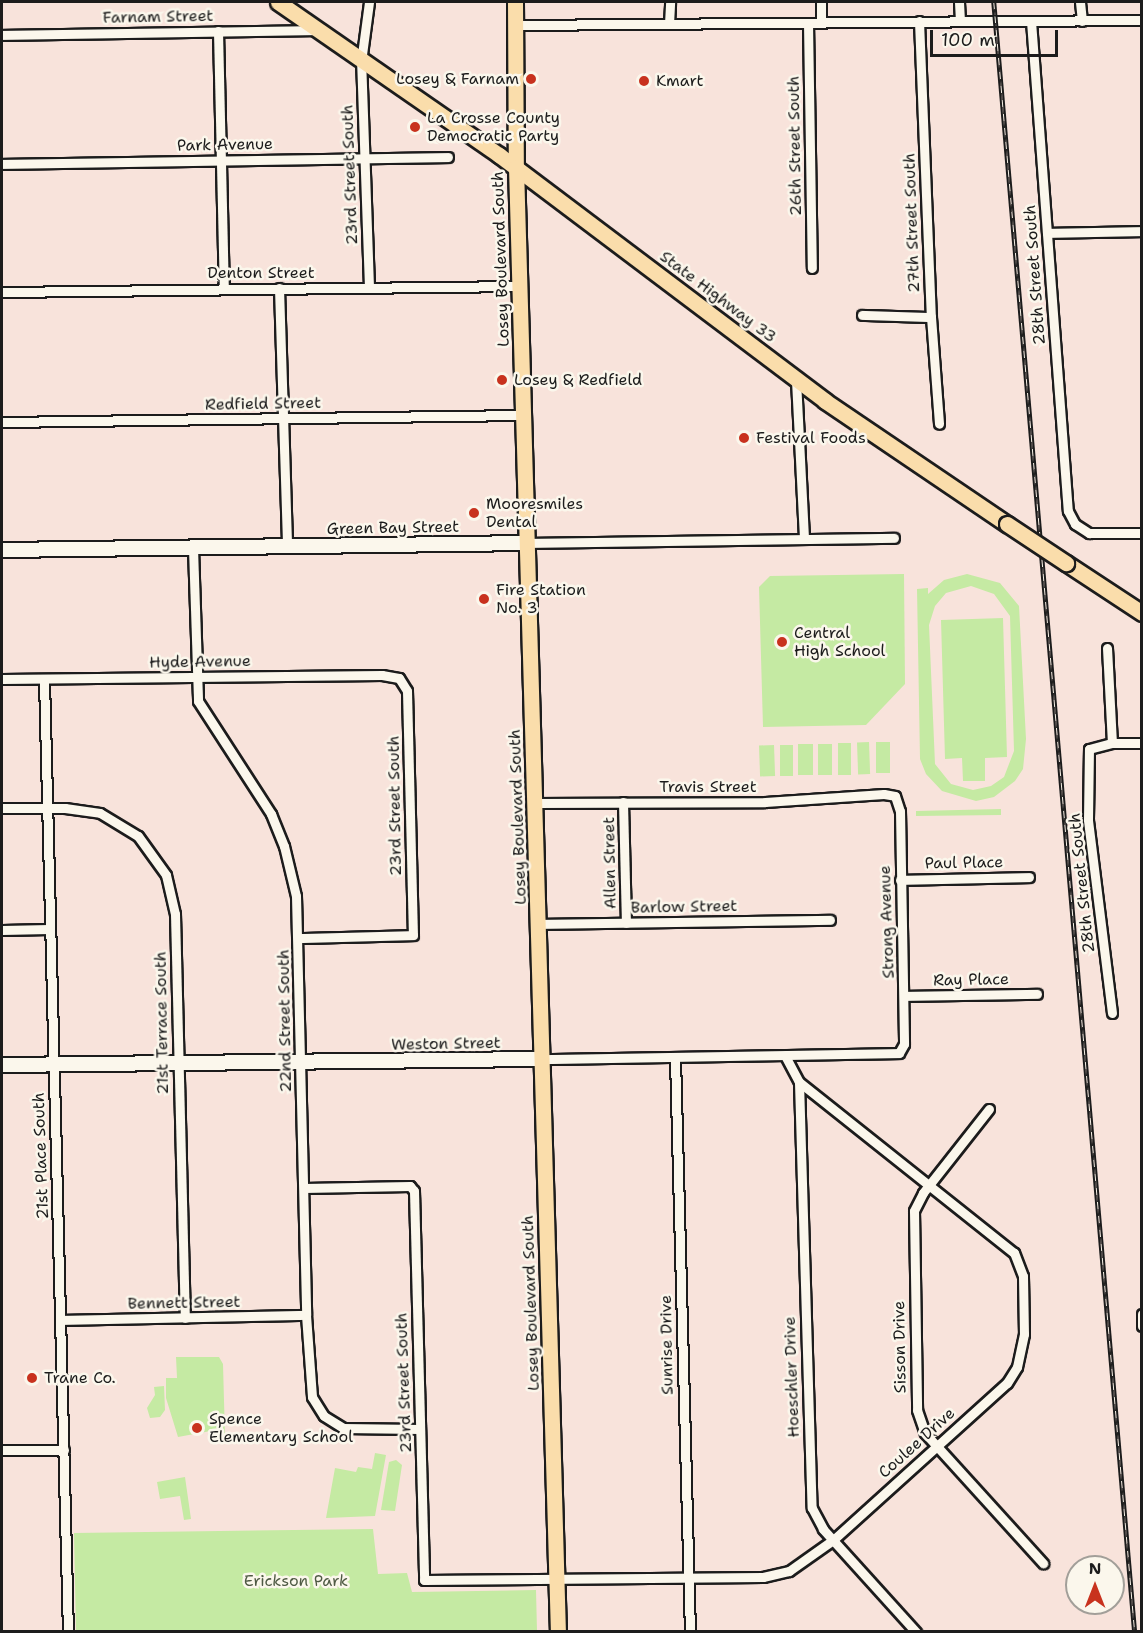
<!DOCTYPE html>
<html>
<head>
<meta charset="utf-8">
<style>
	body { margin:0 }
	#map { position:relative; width:1143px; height:1633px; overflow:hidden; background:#f8e3db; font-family:"Shantell Sans",sans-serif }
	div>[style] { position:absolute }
	.green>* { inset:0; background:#c5eaa3; transform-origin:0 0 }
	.roads { filter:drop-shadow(2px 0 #1c1c1c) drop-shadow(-2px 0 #1c1c1c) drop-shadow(0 2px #1c1c1c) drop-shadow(0 -2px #1c1c1c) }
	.street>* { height:9px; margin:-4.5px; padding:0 4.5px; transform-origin:4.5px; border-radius:4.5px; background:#fbf7ec }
	.secondary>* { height:14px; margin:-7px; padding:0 7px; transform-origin:7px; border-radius:7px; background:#fbf7ec }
	.primary>* { height:15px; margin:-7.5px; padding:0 7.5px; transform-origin:7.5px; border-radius:7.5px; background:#faddab }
	.rail>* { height:4.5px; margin-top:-2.25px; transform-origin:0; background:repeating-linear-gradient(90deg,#fbf7ec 0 7px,#1c1c1c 0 14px); box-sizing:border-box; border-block:2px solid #1c1c1c }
	.bridges { filter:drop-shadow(2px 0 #1c1c1c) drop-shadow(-2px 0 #1c1c1c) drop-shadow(0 2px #1c1c1c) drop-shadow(0 -2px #1c1c1c) }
	.primary-bridge>* { height:15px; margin:-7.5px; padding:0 7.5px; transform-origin:7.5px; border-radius:7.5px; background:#faddab }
	.dots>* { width:16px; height:16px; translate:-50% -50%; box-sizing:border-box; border:3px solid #fbf7ec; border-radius:50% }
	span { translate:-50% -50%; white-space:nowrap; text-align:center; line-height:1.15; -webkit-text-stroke:5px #fbf7ec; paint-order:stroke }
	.street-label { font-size:16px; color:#1c1c1c }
	.poi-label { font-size:16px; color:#1c1c1c }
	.right { translate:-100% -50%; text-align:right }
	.left { translate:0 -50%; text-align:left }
	.park-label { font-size:16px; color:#4f5a44 }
	.frame { position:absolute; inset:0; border:3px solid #1c1c1c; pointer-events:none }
	.north { position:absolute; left:1065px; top:1555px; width:60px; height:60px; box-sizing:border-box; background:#fbf7ec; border:2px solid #a29f99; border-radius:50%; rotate:0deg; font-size:16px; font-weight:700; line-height:24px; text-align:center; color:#1c1c1c }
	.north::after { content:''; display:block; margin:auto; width:21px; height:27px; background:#c8321e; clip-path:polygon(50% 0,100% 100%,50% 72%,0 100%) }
	.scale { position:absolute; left:930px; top:30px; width:128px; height:27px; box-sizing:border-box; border:3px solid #1c1c1c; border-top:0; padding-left:8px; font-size:18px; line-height:21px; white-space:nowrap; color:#1c1c1c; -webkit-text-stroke:4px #fbf7ec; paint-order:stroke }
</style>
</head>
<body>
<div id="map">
	<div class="green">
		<div style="clip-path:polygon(904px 574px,905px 684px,866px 725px,763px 727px,759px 587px,770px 576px)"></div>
		<div style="clip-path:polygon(evenodd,967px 574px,1000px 583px,1019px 606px,1026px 739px,1023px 769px,1015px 781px,994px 797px,976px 801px,942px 791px,926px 774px,920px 759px,917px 589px,928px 588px,928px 594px,944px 580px,967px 574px,971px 586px,994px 594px,1010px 616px,1014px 751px,1004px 777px,991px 786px,973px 790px,951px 784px,935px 764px,929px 625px,935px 606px,946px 593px,971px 586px)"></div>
		<div style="clip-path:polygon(1003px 618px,1007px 757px,985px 758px,985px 781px,963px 781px,962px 758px,945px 759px,941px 620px)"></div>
		<div style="left:869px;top:742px;width:32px;height:12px;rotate:88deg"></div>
		<div style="left:876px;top:742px;width:14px;height:31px"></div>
		<div style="left:838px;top:743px;width:13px;height:32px"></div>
		<div style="left:813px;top:744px;width:31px;height:15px;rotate:90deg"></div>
		<div style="left:818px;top:744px;width:14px;height:31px"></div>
		<div style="left:774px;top:745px;width:31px;height:15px;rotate:88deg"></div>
		<div style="left:780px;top:745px;width:13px;height:31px"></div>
		<div style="clip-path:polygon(1001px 809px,1001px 815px,916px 816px,916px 811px)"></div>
		<div style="clip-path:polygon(176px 1357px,219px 1357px,223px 1364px,225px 1437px,218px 1438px,216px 1430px,178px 1437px,166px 1398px,166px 1378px,177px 1378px)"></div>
		<div style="clip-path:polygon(164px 1386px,165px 1410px,160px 1417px,150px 1418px,147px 1408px,155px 1395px,154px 1387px)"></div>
		<div style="clip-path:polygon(375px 1453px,386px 1455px,375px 1516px,326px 1518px,335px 1468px,356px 1472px,358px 1467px,372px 1469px)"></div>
		<div style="clip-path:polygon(396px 1460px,402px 1465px,395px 1511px,381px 1510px,389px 1462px)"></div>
		<div style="clip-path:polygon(185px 1477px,191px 1519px,184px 1520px,180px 1496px,160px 1499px,157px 1482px)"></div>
		<div style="clip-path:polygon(373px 1529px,378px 1574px,407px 1573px,412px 1592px,536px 1590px,537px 1631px,76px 1631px,74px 1533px)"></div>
	</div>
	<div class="roads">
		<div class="street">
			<div style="left:821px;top:2px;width:21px;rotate:90deg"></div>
			<div style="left:959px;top:2px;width:19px;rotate:87deg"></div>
			<div style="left:1080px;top:2px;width:19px;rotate:84deg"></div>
			<div style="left:919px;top:21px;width:296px;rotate:87.7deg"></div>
			<div style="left:931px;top:317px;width:107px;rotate:85.7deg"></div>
			<div style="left:1031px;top:21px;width:491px;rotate:85.7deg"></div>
			<div style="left:1068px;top:511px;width:15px;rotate:62deg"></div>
			<div style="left:1075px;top:524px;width:17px;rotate:33deg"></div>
			<div style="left:1089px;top:533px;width:53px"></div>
			<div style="left:808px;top:23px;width:245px;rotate:89.1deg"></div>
			<div style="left:669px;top:24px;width:22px;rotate:-87deg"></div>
			<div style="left:515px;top:25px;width:627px;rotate:-0.46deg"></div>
			<div style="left:218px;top:31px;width:257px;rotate:88.7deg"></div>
			<div style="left:2px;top:35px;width:314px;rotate:-0.9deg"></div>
			<div style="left:2px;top:164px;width:446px;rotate:-0.9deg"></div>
			<div style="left:1047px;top:233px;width:95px;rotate:-1.2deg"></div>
			<div style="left:369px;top:287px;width:225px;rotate:-92deg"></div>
			<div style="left:361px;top:62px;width:61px;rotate:-82.4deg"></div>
			<div style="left:279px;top:288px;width:258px;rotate:88.2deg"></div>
			<div style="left:2px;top:292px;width:518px;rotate:-0.66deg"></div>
			<div style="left:862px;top:315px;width:69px;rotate:1.7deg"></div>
			<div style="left:796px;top:380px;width:159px;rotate:87.1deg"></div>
			<div style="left:2px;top:422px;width:522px;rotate:-0.77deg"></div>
			<div style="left:528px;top:543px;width:366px;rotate:-0.8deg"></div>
			<div style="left:193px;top:548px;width:153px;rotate:88.1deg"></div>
			<div style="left:198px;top:701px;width:135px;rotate:57.1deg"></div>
			<div style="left:271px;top:814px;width:35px;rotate:68deg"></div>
			<div style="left:284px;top:846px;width:51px;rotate:76.5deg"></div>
			<div style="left:296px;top:896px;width:419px;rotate:88.6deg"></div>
			<div style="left:306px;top:1315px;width:82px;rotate:85.8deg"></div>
			<div style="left:312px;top:1397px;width:22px;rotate:58deg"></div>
			<div style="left:324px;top:1416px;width:22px;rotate:32deg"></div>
			<div style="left:343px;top:1428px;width:77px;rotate:0.7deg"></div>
			<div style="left:1107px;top:648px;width:95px;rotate:87deg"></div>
			<div style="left:2px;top:679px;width:380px;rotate:-0.6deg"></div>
			<div style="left:382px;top:675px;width:17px;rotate:10deg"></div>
			<div style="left:399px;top:678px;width:15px;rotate:58deg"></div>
			<div style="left:407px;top:691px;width:244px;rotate:88.6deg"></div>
			<div style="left:413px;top:935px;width:115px;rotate:178.5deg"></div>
			<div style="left:44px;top:679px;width:953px;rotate:88.56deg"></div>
			<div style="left:623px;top:802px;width:121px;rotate:88.6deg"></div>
			<div style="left:535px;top:803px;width:230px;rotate:-0.2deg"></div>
			<div style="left:765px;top:802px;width:119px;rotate:-3.8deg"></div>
			<div style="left:884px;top:794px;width:11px;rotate:10deg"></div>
			<div style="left:895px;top:796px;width:16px;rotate:72deg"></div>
			<div style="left:900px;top:811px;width:233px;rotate:89deg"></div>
			<div style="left:904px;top:1044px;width:10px;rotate:119deg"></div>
			<div style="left:899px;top:1053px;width:357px;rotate:179deg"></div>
			<div style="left:2px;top:808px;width:63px"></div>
			<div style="left:65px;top:808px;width:35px;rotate:8deg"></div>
			<div style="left:100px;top:813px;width:44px;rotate:31.2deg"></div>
			<div style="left:138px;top:836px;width:48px;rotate:54.3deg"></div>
			<div style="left:166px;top:875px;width:40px;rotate:77deg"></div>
			<div style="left:175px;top:914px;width:404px;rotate:88.6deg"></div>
			<div style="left:900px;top:880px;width:129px;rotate:-1.3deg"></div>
			<div style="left:539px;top:924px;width:291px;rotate:-0.8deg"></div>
			<div style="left:2px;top:930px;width:47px;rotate:-1.2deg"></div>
			<div style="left:904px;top:996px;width:133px;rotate:-0.9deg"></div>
			<div style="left:1112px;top:1013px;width:195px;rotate:-97.1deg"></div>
			<div style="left:1088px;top:819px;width:70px;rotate:-89.2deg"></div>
			<div style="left:1089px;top:749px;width:24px;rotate:-15deg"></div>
			<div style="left:1112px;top:743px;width:30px"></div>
			<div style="left:675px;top:1057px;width:575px;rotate:88.51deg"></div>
			<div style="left:799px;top:1082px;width:426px;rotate:88.3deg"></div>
			<div style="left:812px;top:1508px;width:24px;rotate:62deg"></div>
			<div style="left:823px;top:1529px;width:139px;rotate:47.9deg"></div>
			<div style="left:989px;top:1109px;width:107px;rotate:128.2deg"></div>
			<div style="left:923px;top:1193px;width:20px;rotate:117deg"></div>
			<div style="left:914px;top:1211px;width:199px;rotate:89.1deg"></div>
			<div style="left:917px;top:1410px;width:24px;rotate:71deg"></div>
			<div style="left:925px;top:1433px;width:176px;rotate:47.8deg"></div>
			<div style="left:304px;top:1188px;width:106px;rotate:-1.1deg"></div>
			<div style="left:410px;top:1186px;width:6px;rotate:51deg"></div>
			<div style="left:414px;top:1191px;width:389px;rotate:88.5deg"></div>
			<div style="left:424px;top:1580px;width:339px;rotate:-0.5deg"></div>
			<div style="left:763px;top:1577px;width:27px;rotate:-13deg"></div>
			<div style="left:789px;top:1571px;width:54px;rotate:-35.2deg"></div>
			<div style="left:833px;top:1540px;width:234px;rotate:-42.1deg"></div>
			<div style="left:1007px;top:1383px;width:19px;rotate:-58deg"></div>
			<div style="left:1017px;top:1367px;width:34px;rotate:-78deg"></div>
			<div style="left:1024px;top:1334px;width:58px;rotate:-91deg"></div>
			<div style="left:1023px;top:1276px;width:25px;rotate:-111deg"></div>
			<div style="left:1014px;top:1253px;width:275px;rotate:-141.5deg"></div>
			<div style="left:799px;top:1082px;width:30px;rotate:-118deg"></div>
			<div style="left:1142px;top:1314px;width:12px;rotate:90deg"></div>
			<div style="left:63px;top:1320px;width:243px;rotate:-1.2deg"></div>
			<div style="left:2px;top:1450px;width:62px"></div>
		</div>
		<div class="secondary">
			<div style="left:2px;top:550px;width:526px;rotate:-0.76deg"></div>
			<div style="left:2px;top:1065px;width:540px;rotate:-0.64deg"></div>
		</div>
		<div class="primary">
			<div style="left:278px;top:2px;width:269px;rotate:34.7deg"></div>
			<div style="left:499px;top:155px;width:408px;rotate:37deg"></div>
			<div style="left:825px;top:401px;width:220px;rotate:34.1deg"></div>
			<div style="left:515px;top:2px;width:165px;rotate:89.7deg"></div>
			<div style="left:516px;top:167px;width:1466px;rotate:88.36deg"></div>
			<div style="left:1066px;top:563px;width:91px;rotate:33.3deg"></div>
		</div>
	</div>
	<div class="rail">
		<div style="left:994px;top:2px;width:1636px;rotate:85.06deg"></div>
	</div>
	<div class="bridges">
		<div class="primary-bridge">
			<div style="left:1007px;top:524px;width:71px;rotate:33.5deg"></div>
		</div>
	</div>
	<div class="dots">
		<div style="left:531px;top:79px;background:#c8321e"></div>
		<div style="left:644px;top:81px;background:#c8321e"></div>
		<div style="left:415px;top:127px;background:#c8321e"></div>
		<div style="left:502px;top:380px;background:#c8321e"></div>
		<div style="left:744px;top:438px;background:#c8321e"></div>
		<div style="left:474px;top:513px;background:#c8321e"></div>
		<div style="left:484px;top:599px;background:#c8321e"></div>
		<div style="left:782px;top:642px;background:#c8321e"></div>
		<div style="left:32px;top:1378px;background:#c8321e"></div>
		<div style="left:197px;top:1428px;background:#c8321e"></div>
	</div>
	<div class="street-label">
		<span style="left:158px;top:17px;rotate:-1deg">Farnam Street</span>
		<span style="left:225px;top:145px;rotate:-1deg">Park Avenue</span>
		<span style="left:795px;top:146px;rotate:-91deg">26th Street South</span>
		<span style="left:350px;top:175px;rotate:-92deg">23rd Street South</span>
		<span style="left:912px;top:223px;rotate:-92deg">27th Street South</span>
		<span style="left:501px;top:259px;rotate:-92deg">Losey Boulevard South</span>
		<span style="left:261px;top:273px">Denton Street</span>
		<span style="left:1035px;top:275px;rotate:-94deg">28th Street South</span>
		<span style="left:718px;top:297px;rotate:37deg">State Highway 33</span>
		<span style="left:263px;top:404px;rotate:-1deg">Redfield Street</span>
		<span style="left:393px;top:528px;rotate:-1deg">Green Bay Street</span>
		<span style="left:200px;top:662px;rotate:-1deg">Hyde Avenue</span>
		<span style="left:708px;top:787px">Travis Street</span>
		<span style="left:395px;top:806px;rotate:-91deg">23rd Street South</span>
		<span style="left:518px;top:817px;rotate:-92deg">Losey Boulevard South</span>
		<span style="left:610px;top:863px;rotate:-91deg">Allen Street</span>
		<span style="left:964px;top:863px;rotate:-1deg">Paul Place</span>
		<span style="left:1082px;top:883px;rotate:-96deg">28th Street South</span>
		<span style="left:684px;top:907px;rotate:-1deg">Barlow Street</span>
		<span style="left:887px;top:922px;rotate:-92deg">Strong Avenue</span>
		<span style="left:971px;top:980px;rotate:-1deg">Ray Place</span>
		<span style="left:285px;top:1021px;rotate:-91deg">22nd Street South</span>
		<span style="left:162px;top:1023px;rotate:-91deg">21st Terrace South</span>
		<span style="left:446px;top:1044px;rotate:-1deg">Weston Street</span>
		<span style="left:41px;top:1156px;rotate:-92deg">21st Place South</span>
		<span style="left:184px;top:1303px;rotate:-1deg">Bennett Street</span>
		<span style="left:531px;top:1303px;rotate:-92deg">Losey Boulevard South</span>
		<span style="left:667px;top:1345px;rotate:-91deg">Sunrise Drive</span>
		<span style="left:900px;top:1347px;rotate:-91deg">Sisson Drive</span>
		<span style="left:792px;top:1377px;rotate:-92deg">Hoeschler Drive</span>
		<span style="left:404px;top:1383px;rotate:-92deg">23rd Street South</span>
		<span style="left:917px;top:1443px;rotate:-42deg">Coulee Drive</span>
	</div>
	<div class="poi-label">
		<span class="right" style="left:519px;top:79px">Losey &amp; Farnam</span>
		<span class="left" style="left:656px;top:81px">Kmart</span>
		<span class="left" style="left:427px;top:127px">La Crosse County<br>Democratic Party</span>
		<span class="left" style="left:514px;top:380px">Losey &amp; Redfield</span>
		<span class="left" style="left:756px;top:438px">Festival Foods</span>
		<span class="left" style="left:486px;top:513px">Mooresmiles<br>Dental</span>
		<span class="left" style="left:496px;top:599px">Fire Station<br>No. 3</span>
		<span class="left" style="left:794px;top:642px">Central<br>High School</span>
		<span class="left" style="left:44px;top:1378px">Trane Co.</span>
		<span class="left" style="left:209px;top:1428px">Spence<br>Elementary School</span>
	</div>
	<div class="park-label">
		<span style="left:296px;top:1581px">Erickson Park</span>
	</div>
	<div class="frame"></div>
	<div class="north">N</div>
	<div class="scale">100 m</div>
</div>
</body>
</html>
